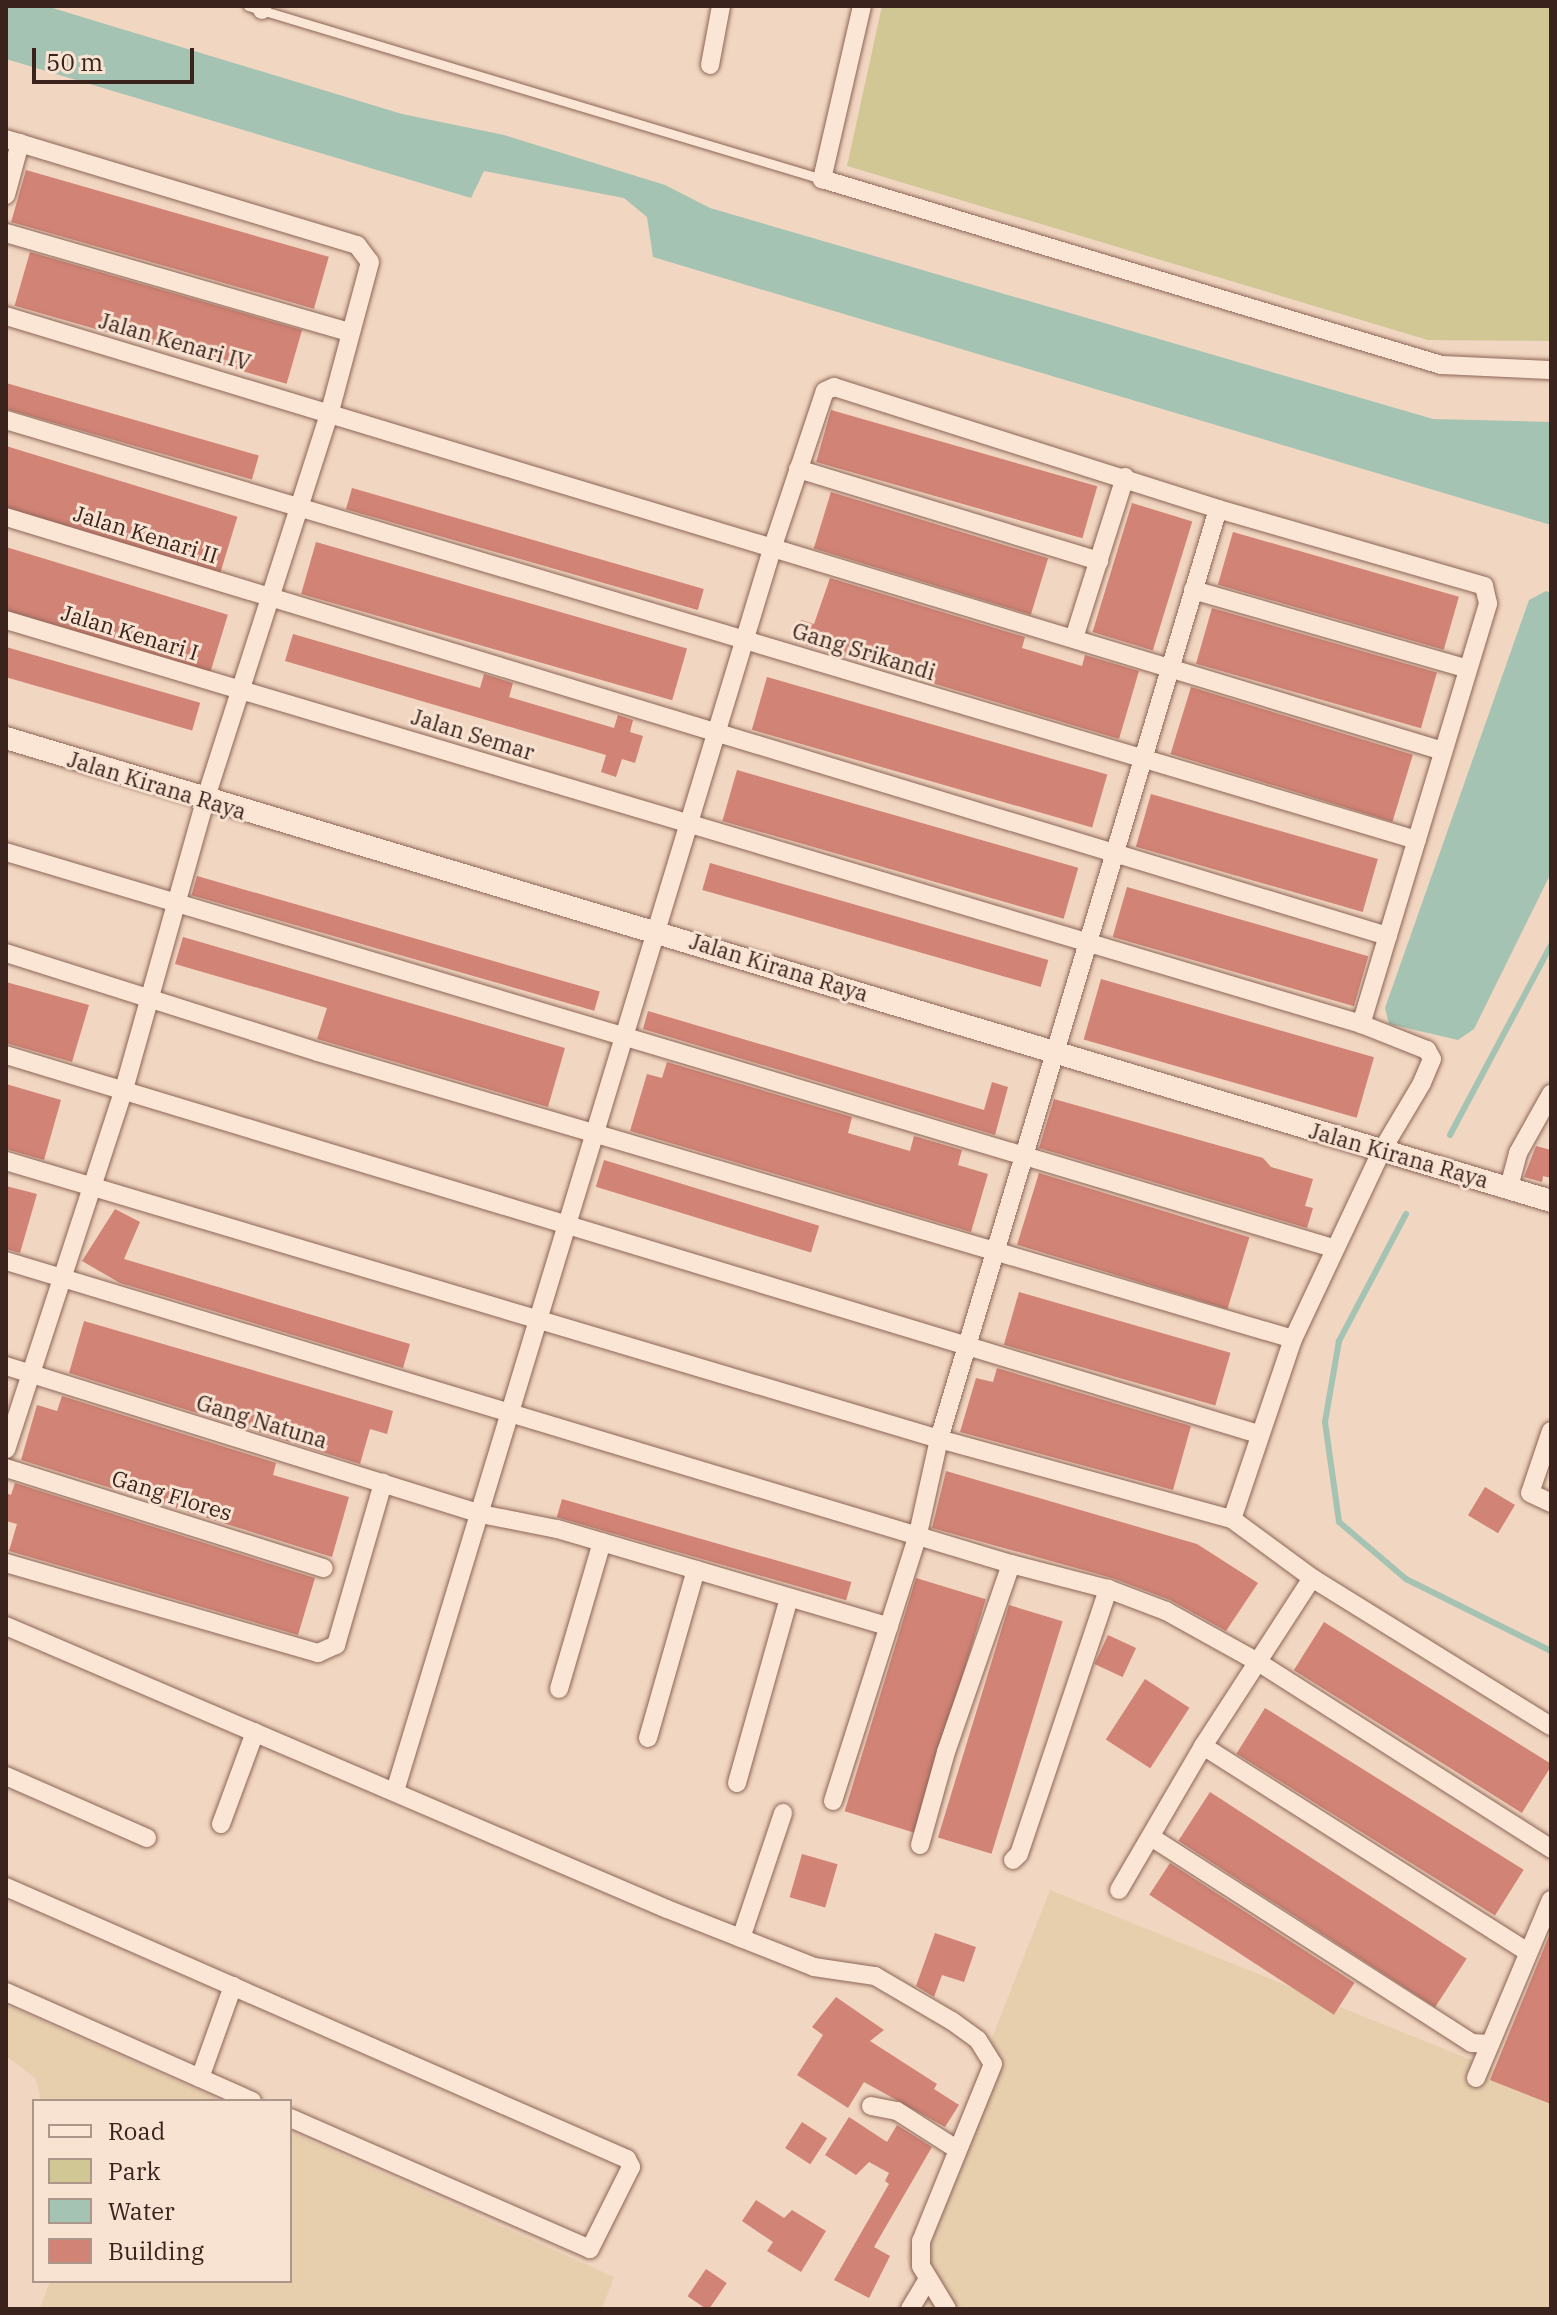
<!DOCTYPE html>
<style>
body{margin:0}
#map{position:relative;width:1557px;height:2315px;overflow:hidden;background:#f1d6c1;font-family:"IBM Plex Serif",serif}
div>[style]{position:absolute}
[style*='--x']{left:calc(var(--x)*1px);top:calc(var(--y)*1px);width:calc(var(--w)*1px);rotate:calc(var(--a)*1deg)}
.farmland>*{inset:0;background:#e7cfae}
.green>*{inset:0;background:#d0c795}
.water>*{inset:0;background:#a4c3b2}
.stream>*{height:6px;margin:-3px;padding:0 3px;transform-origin:3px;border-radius:3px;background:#a4c3b2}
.building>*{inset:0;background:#d18375;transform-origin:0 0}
.roads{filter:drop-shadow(0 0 2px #8c6557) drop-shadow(0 0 2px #8c6557)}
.service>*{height:9px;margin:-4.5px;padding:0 4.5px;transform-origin:4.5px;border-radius:4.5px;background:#fbe6d5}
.minor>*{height:18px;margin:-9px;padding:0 9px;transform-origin:9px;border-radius:9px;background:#fbe6d5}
.tertiary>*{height:22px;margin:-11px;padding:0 11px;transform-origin:11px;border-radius:11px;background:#fbe6d5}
span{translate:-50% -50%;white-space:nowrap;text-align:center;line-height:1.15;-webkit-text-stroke:6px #f8e3d2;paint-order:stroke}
.street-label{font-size:22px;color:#3a231d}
.frame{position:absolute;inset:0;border:8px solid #3a231d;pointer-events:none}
.legend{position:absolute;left:32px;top:2099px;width:260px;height:184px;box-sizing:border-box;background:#f8e3d2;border:2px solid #ac968a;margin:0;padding:10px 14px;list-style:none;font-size:24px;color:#3a231d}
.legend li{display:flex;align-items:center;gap:16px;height:40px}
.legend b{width:40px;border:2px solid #ac968a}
.scale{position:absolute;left:32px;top:48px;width:162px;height:36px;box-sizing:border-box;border:4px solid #3a231d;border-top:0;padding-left:10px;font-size:24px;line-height:28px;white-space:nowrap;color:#3a231d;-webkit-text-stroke:6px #f8e3d2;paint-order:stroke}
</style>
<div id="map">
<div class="farmland">
<div style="clip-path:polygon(1050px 1890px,1551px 2092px,1551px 2309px,925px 2309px,906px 2257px)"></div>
<div style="clip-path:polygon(6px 2005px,221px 2101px,41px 2101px,36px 2079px,6px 2056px)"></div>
<div style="clip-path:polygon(290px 2132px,614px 2277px,602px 2309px,40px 2309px,50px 2281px,290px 2281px)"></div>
</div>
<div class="green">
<div style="clip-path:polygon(882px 6px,1551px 6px,1551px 341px,1428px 340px,847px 166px)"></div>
</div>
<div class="water">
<div style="clip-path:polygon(6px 6px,46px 6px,402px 114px,504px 135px,665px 185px,710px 208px,1433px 419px,1551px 422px,1551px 525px,653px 257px,647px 217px,624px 198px,484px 171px,471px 198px,6px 59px)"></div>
<div style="clip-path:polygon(1546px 591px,1551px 593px,1551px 873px,1474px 1029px,1458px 1040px,1389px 1024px,1385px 1008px,1529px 600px)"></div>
</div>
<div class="stream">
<div style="--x:1450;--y:1135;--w:215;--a:-62"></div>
<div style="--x:1406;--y:1214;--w:144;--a:117.8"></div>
<div style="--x:1339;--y:1341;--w:82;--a:99.8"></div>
<div style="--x:1325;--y:1422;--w:101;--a:82"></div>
<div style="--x:1339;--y:1522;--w:88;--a:40.4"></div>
<div style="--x:1406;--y:1579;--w:162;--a:26.4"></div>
</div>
<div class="building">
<div style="left:26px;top:170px;width:315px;height:54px;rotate:16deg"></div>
<div style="left:30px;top:252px;width:283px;height:56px;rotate:16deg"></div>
<div style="left:6px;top:383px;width:263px;height:25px;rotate:16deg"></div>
<div style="left:831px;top:410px;width:277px;height:54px;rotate:16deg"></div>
<div style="left:6px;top:446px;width:242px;height:59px;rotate:17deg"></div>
<div style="left:352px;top:488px;width:366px;height:22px;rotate:16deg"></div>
<div style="left:831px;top:492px;width:227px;height:59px;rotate:17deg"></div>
<div style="left:1132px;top:503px;width:63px;height:135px;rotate:17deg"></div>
<div style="left:1233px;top:532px;width:235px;height:55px;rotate:16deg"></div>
<div style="left:316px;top:542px;width:386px;height:54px;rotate:16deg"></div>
<div style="left:6px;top:547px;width:232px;height:61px;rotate:17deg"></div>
<div style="clip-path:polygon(830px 578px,1025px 637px,1022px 648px,1082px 666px,1085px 655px,1139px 671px,1119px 739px,795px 642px,801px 620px,814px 624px)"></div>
<div style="left:1212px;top:608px;width:234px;height:58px;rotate:16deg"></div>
<div style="clip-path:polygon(293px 634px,480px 688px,484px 674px,513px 683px,509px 697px,614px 728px,618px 715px,633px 720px,630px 732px,643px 736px,635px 763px,622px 759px,616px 777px,601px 772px,606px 755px,285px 661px)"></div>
<div style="left:6px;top:647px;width:202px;height:29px;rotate:16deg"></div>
<div style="left:767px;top:677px;width:354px;height:55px;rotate:16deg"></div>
<div style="left:1191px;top:687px;width:232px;height:70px;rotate:17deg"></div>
<div style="left:737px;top:770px;width:355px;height:53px;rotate:16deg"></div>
<div style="left:1151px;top:794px;width:236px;height:55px;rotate:16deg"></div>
<div style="left:710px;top:863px;width:352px;height:28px;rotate:16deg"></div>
<div style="left:197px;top:876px;width:419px;height:20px;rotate:16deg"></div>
<div style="left:1127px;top:887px;width:251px;height:52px;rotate:16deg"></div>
<div style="clip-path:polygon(183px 937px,565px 1048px,548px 1107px,317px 1039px,327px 1008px,175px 964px)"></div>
<div style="left:1101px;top:979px;width:284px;height:63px;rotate:16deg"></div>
<div style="clip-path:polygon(6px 982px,89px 1005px,72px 1062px,6px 1043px)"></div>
<div style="clip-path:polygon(648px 1011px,984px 1110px,992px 1082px,1008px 1087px,995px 1135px,643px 1029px)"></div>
<div style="clip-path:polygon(667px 1062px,852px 1117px,848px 1133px,910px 1151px,914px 1136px,962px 1150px,958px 1165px,988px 1174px,971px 1232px,630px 1131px,647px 1074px,662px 1078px)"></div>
<div style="clip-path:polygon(6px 1084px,61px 1100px,44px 1160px,6px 1149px)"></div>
<div style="clip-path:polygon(1054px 1099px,1263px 1158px,1271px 1167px,1313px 1179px,1305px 1206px,1313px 1208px,1307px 1228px,1039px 1148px)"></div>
<div style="clip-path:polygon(1536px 1146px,1551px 1150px,1551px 1178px,1543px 1176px,1542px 1182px,1524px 1177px)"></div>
<div style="left:604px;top:1160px;width:225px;height:28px;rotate:17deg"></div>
<div style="left:1039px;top:1173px;width:220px;height:75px;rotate:17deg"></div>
<div style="clip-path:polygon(6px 1186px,37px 1194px,20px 1253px,6px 1249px)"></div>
<div style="clip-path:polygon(115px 1209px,140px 1222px,124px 1259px,410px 1344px,403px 1368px,120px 1283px,82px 1261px)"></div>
<div style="left:1019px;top:1292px;width:220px;height:55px;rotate:16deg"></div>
<div style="clip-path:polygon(84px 1321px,393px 1411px,387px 1434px,370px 1429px,360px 1464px,69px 1373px)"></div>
<div style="clip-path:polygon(997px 1368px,1191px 1426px,1173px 1490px,960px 1432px,976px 1378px,993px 1382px)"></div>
<div style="clip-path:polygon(62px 1396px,276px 1463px,273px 1475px,349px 1497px,332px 1557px,21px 1460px,37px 1405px,57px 1411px)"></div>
<div style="clip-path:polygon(946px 1471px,1197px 1544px,1258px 1583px,1226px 1631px,1170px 1600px,1112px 1578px,932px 1528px)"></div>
<div style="clip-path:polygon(15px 1483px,315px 1578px,298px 1635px,9px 1551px,17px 1524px,6px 1521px,6px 1493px,11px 1495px)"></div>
<div style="left:1485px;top:1487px;width:35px;height:33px;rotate:31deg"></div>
<div style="left:562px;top:1499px;width:301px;height:19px;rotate:16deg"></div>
<div style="left:916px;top:1578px;width:73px;height:244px;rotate:17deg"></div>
<div style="left:1009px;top:1605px;width:56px;height:243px;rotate:17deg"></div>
<div style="left:1324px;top:1622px;width:269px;height:57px;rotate:32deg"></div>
<div style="left:1108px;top:1635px;width:31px;height:32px;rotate:25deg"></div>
<div style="left:1145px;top:1679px;width:53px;height:72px;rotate:33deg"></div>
<div style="left:1265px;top:1708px;width:305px;height:54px;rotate:32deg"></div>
<div style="left:1210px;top:1792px;width:306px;height:58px;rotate:33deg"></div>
<div style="left:802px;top:1854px;width:37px;height:45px;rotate:16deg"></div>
<div style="left:1170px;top:1863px;width:220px;height:38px;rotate:33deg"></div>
<div style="clip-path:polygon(1551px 1931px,1551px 2104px,1490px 2080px)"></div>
<div style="clip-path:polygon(935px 1933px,976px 1947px,964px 1982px,942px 1975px,934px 1997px,916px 1986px)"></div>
<div style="clip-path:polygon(836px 1997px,884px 2030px,870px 2041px,937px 2084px,934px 2089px,959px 2105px,945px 2127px,864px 2082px,848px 2108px,797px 2075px,823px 2035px,812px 2027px)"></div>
<div style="clip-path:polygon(849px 2117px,887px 2142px,897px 2125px,932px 2147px,874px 2247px,890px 2256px,869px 2298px,834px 2280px,889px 2184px,885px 2181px,889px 2173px,869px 2162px,856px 2175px,825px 2155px)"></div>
<div style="left:802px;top:2122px;width:30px;height:31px;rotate:33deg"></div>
<div style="clip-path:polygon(756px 2200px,784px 2218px,792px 2210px,826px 2231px,801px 2272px,767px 2251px,773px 2242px,742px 2221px)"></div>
<div style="left:706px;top:2269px;width:25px;height:33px;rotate:34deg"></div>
</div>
<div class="roads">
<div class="service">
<div style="--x:248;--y:6;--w:600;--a:16.77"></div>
</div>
<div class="minor">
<div style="--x:862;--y:6;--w:178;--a:103"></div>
<div style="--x:822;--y:179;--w:646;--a:16.72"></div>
<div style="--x:1441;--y:365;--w:110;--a:2.6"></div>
<div style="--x:262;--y:10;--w:4;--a:-90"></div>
<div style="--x:710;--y:65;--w:60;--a:-79.4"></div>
<div style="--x:6;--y:139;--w:367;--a:16.8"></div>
<div style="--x:357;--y:245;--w:21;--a:53"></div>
<div style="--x:370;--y:262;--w:154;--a:105"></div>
<div style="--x:330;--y:411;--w:410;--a:107.8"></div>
<div style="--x:205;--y:801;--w:299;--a:105.7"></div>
<div style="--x:124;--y:1089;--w:379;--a:108.1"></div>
<div style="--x:6;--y:195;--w:54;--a:-74.9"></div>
<div style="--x:6;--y:233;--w:357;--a:16.1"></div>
<div style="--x:6;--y:316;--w:1501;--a:16.84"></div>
<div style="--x:6;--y:420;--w:1472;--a:16.58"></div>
<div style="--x:798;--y:469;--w:315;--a:17"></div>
<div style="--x:6;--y:517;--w:1444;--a:16.87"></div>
<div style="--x:1193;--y:590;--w:286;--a:16"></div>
<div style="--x:6;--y:620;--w:1414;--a:16.6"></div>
<div style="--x:1361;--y:1024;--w:71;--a:21.5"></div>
<div style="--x:1427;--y:1050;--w:10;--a:61"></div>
<div style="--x:1432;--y:1059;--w:26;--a:113"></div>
<div style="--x:1422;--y:1083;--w:78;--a:120.8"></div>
<div style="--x:1382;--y:1150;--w:209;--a:115.2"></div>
<div style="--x:1293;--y:1339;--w:190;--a:108.7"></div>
<div style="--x:1074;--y:638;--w:169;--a:-72.4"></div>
<div style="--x:6;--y:852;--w:1385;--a:16.62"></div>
<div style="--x:6;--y:953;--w:327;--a:17.6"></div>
<div style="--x:318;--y:1052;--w:1016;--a:16.4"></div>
<div style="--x:6;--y:1055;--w:1308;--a:16.84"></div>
<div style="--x:6;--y:1161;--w:974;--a:16.59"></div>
<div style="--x:939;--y:1439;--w:304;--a:15.3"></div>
<div style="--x:1232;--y:1519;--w:99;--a:36.4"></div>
<div style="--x:1312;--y:1578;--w:281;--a:31.8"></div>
<div style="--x:1509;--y:1187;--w:35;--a:-75"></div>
<div style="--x:1518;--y:1153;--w:68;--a:-60.8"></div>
<div style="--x:6;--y:1261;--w:1050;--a:16.78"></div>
<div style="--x:1011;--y:1564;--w:100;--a:14.5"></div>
<div style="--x:1108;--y:1589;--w:62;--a:20.8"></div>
<div style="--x:1166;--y:1611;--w:105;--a:29"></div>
<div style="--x:1258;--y:1662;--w:348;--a:32.5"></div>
<div style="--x:6;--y:1366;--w:498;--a:17.3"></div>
<div style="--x:481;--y:1514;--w:77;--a:11.2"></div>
<div style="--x:557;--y:1529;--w:346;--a:16.4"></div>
<div style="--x:1551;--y:1431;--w:65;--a:108.7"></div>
<div style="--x:1530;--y:1493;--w:23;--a:25"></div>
<div style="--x:6;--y:1468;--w:333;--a:17.5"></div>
<div style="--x:6;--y:1563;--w:325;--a:16.1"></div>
<div style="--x:318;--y:1653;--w:20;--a:-24"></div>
<div style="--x:336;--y:1645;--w:169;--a:-73.8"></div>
<div style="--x:6;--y:1626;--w:719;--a:23.18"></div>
<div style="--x:667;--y:1909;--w:158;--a:21.5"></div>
<div style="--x:814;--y:1967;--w:62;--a:8.4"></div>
<div style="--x:875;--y:1976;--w:89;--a:30.3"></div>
<div style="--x:952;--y:2021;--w:32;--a:36"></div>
<div style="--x:978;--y:2040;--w:28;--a:58"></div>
<div style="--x:993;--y:2064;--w:191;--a:112.1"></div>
<div style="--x:921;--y:2241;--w:25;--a:90"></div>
<div style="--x:921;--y:2266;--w:50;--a:58.8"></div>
<div style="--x:559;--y:1689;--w:153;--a:-73.7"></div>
<div style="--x:648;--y:1738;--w:175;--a:-74.1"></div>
<div style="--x:1203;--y:1746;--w:383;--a:32.4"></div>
<div style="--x:6;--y:1776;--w:154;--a:23.7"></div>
<div style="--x:737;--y:1783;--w:192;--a:-74.3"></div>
<div style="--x:395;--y:1791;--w:1301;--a:-73.11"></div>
<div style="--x:773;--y:546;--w:163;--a:-71.5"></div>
<div style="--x:825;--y:391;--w:10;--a:-24"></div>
<div style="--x:834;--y:387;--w:403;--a:17.6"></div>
<div style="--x:1218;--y:509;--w:277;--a:16.1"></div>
<div style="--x:1484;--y:586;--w:18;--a:77"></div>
<div style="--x:1488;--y:604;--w:439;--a:106.8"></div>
<div style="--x:833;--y:1801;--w:280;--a:-72.3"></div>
<div style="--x:918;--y:1534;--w:97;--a:-77.5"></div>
<div style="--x:939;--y:1439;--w:971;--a:-73.3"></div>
<div style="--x:221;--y:1824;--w:98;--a:-69.7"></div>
<div style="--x:1151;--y:1837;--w:381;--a:32.7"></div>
<div style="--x:1472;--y:2043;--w:18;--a:3"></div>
<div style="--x:920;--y:1845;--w:97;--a:-74.4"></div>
<div style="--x:946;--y:1752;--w:199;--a:-70.9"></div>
<div style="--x:1013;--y:1860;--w:8;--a:-45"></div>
<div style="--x:1019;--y:1854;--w:280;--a:-71.4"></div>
<div style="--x:6;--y:1887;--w:678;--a:23.65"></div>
<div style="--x:627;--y:2159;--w:9;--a:63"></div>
<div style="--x:631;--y:2167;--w:92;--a:116.6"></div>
<div style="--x:590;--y:2249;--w:327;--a:-156.4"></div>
<div style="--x:1119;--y:1890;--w:167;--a:-59.7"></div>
<div style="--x:1203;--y:1746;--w:200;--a:-57"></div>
<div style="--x:741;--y:1938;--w:132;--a:-71.4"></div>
<div style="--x:6;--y:1992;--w:269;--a:23.9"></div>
<div style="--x:200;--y:2078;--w:98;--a:-70.3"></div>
<div style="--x:1476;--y:2078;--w:193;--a:-67.2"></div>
<div style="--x:871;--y:2106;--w:26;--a:11"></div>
<div style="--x:897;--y:2111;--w:72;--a:32.6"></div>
<div style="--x:910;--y:2309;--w:35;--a:-59"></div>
</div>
<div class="tertiary">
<div style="--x:6;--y:738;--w:1613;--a:16.68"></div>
</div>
</div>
<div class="street-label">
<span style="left:175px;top:341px;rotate:16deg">Jalan Kenari IV</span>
<span style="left:146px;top:534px;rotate:17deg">Jalan Kenari II</span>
<span style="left:130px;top:632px;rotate:17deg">Jalan Kenari I</span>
<span style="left:864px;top:651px;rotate:17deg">Gang Srikandi</span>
<span style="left:473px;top:734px;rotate:17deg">Jalan Semar</span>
<span style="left:157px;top:785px;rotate:17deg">Jalan Kirana Raya</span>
<span style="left:779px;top:967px;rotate:17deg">Jalan Kirana Raya</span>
<span style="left:1399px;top:1155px;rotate:16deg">Jalan Kirana Raya</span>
<span style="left:262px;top:1421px;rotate:17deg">Gang Natuna</span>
<span style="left:172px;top:1495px;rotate:17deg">Gang Flores</span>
</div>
<div class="frame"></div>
<ul class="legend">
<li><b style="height:10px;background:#fbe6d5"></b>Road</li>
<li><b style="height:22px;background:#d0c795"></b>Park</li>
<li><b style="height:22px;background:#a4c3b2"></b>Water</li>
<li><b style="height:22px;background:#d18375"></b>Building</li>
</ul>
<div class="scale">50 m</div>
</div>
